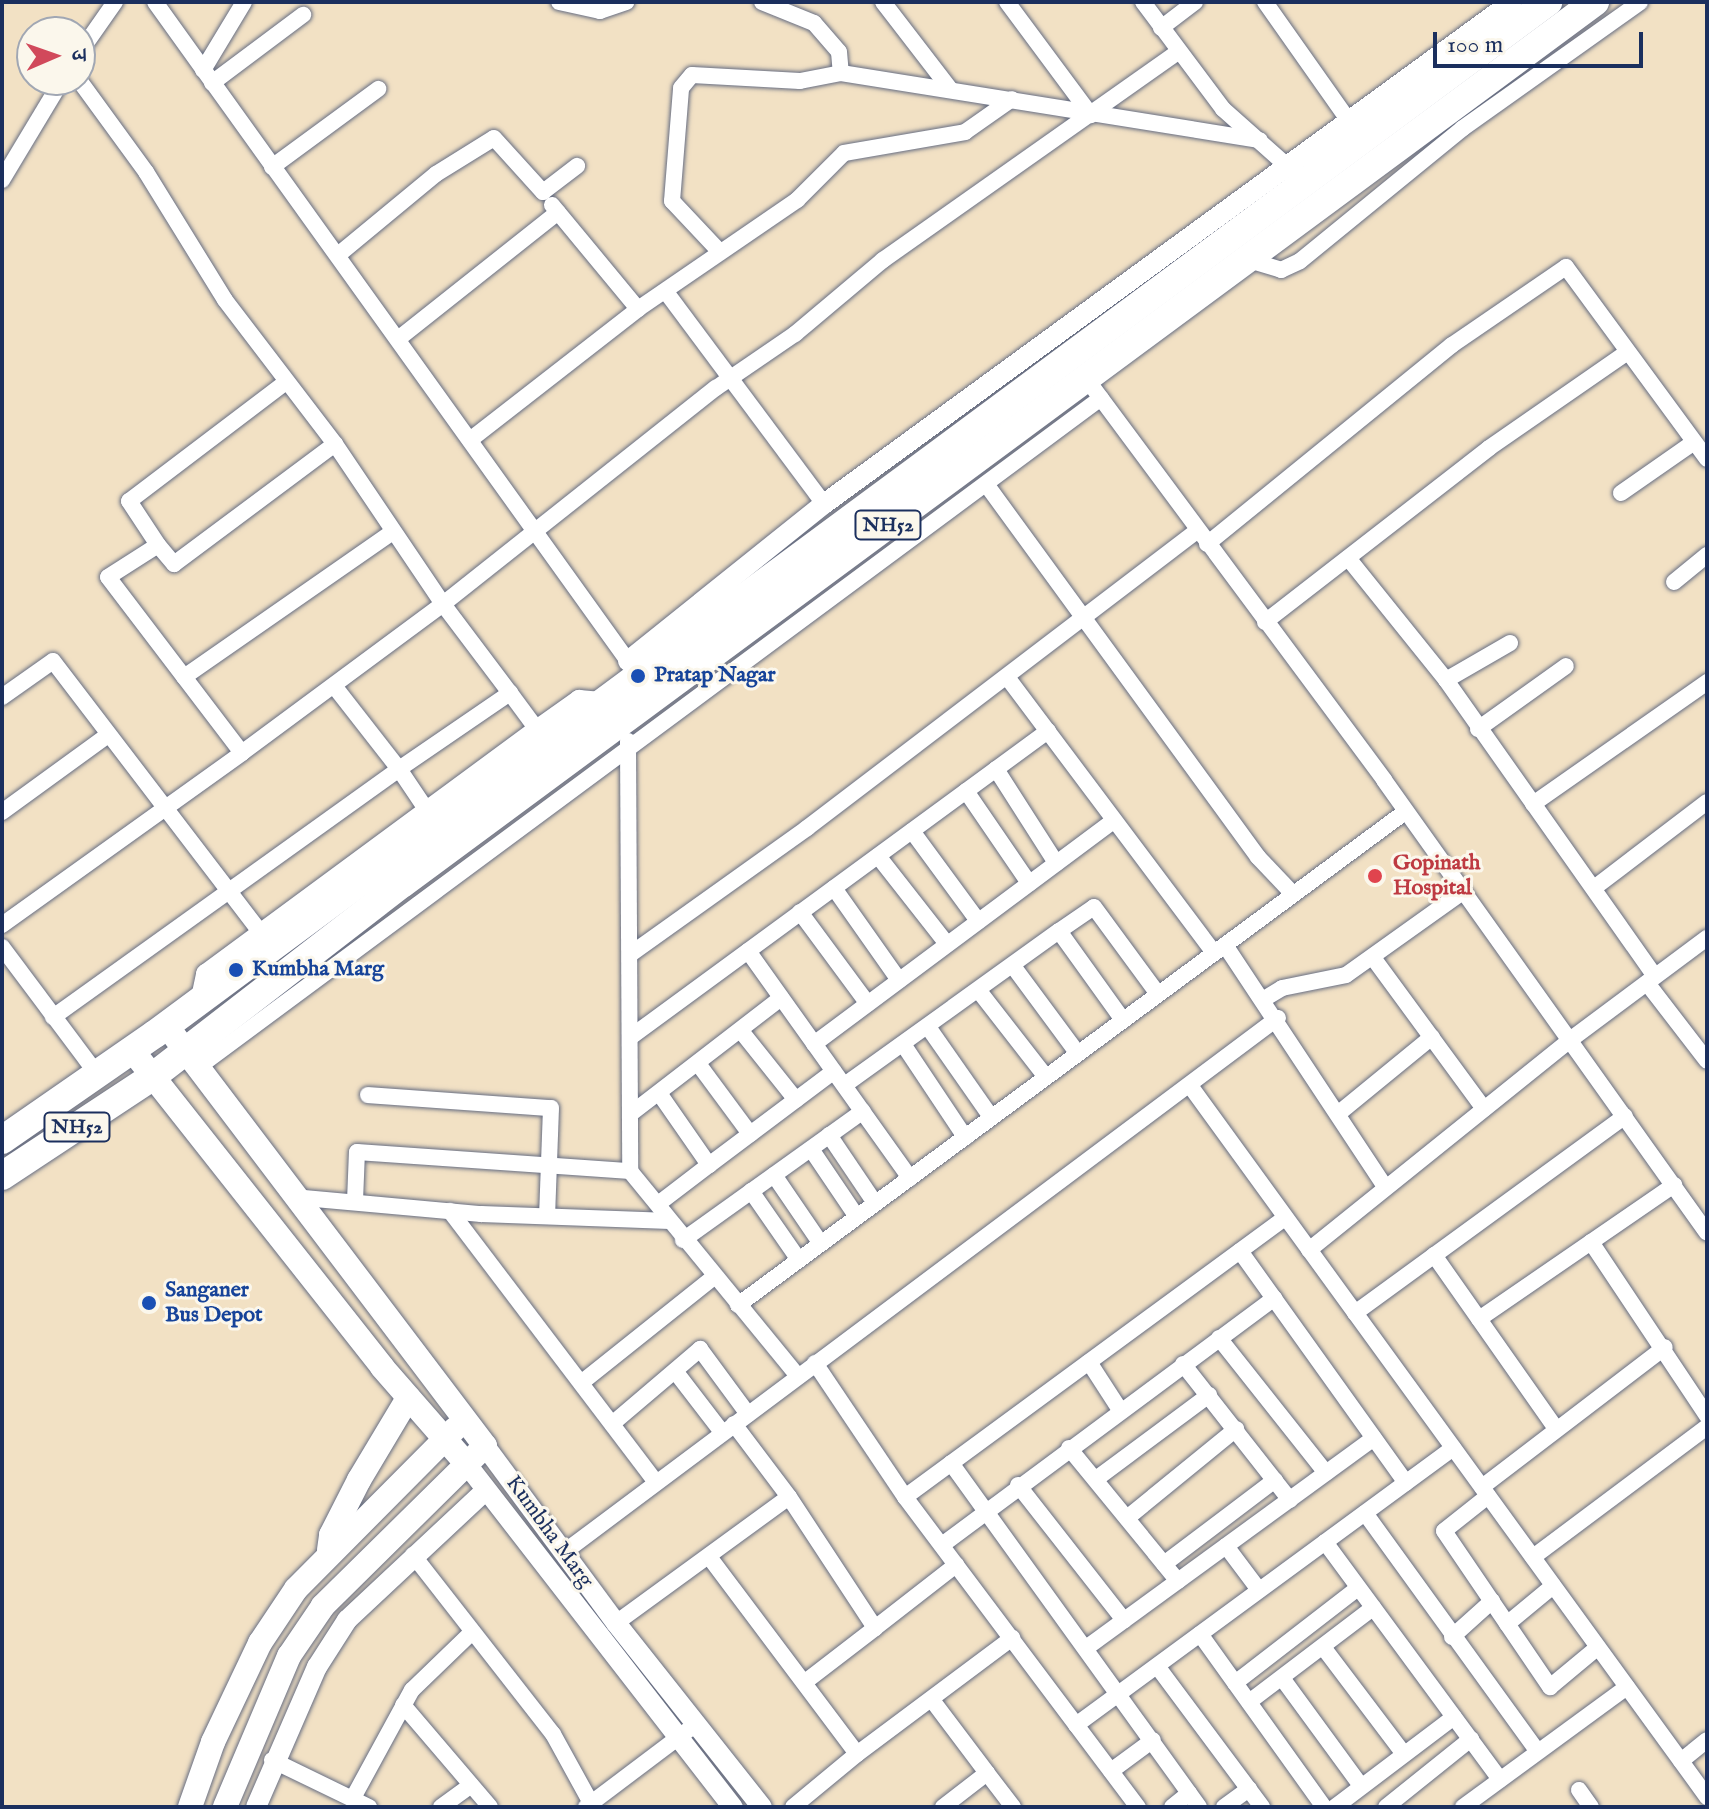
<!DOCTYPE html>
<meta charset="utf-8">
<style>
body{margin:0}
#map{position:relative;width:1709px;height:1809px;overflow:hidden;background:#f2e1c4;font-family:"IM FELL English","Noto Serif Devanagari",serif}
div>[style]{position:absolute}
[style*='--x']{left:calc(var(--x)*1px);top:calc(var(--y)*1px);width:calc(var(--w)*1px);rotate:calc(var(--a)*1deg)}
.roads{filter:drop-shadow(0 0 2px #666d82) drop-shadow(0 0 2px #666d82)}
.minor>*{height:16px;margin:-8px;padding:0 8px;transform-origin:8px;border-radius:8px;background:#fff}
.tertiary>*{height:20px;margin:-10px;padding:0 10px;transform-origin:10px;border-radius:10px;background:#fff}
.secondary>*{height:24px;margin:-12px;padding:0 12px;transform-origin:12px;border-radius:12px;background:#fff}
.trunk>*{height:28px;margin:-14px;padding:0 14px;transform-origin:14px;border-radius:14px;background:#fff}
.dots>*{width:22px;height:22px;translate:-50% -50%;box-sizing:border-box;border:4px solid #fbf7ec;border-radius:50%}
span{translate:-50% -50%;white-space:nowrap;text-align:center;line-height:1.15;-webkit-text-stroke:6px #fbf7ec;paint-order:stroke}
.shield-label span{padding:2px 6px;background:#fbf7ec;border:2px solid;border-radius:6px;-webkit-text-stroke-width:0}
.shield-label{font-size:20px;color:#1b2f5e;font-weight:700}
.transit-label{font-size:22px;color:#164399;font-weight:700}
.left{translate:0 -50%;text-align:left}
.health-label{font-size:22px;color:#be3a42;font-weight:700}
.street-label{font-size:22px;color:#1b2f5e}
.frame{position:absolute;inset:0;border:4px solid #1b2f5e;pointer-events:none}
.north{position:absolute;left:16px;top:16px;width:80px;height:80px;box-sizing:border-box;background:#fbf7ec;border:2px solid #a1a7b3;border-radius:50%;rotate:88deg;font-size:22px;font-weight:700;line-height:32px;text-align:center;color:#1b2f5e}
.north::after{content:'';display:block;margin:auto;width:28px;height:36px;background:#d1495b;clip-path:polygon(50% 0,100% 100%,50% 72%,0 100%)}
.scale{position:absolute;left:1433px;top:32px;width:210px;height:36px;box-sizing:border-box;border:4px solid #1b2f5e;border-top:0;padding-left:10px;font-size:24px;line-height:28px;white-space:nowrap;color:#1b2f5e;-webkit-text-stroke:6px #fbf7ec;paint-order:stroke}
</style>
<div id="map">
<div class="roads">
<div class="minor">
<div style="--x:155;--y:2;--w:823;--a:54.34"></div>
<div style="--x:559;--y:2;--w:42;--a:12.4"></div>
<div style="--x:600;--y:11;--w:28;--a:-19"></div>
<div style="--x:762;--y:2;--w:56;--a:22"></div>
<div style="--x:814;--y:23;--w:38;--a:49"></div>
<div style="--x:839;--y:52;--w:21;--a:85"></div>
<div style="--x:883;--y:2;--w:110;--a:52.4"></div>
<div style="--x:1007;--y:2;--w:141;--a:53.4"></div>
<div style="--x:1143;--y:2;--w:134;--a:53.2"></div>
<div style="--x:1223;--y:109;--w:96;--a:41.6"></div>
<div style="--x:1265;--y:2;--w:154;--a:54.8"></div>
<div style="--x:1161;--y:28;--w:43;--a:-37.4"></div>
<div style="--x:80;--y:52;--w:61;--a:-55"></div>
<div style="--x:203;--y:70;--w:79;--a:-58.9"></div>
<div style="--x:79;--y:80;--w:114;--a:53.9"></div>
<div style="--x:146;--y:172;--w:150;--a:58.3"></div>
<div style="--x:225;--y:300;--w:181;--a:52.6"></div>
<div style="--x:335;--y:444;--w:193;--a:56"></div>
<div style="--x:443;--y:604;--w:250;--a:143.5"></div>
<div style="--x:212;--y:83;--w:114;--a:-36.8"></div>
<div style="--x:272;--y:167;--w:132;--a:-36.3"></div>
<div style="--x:2;--y:180;--w:117;--a:-59"></div>
<div style="--x:552;--y:205;--w:135;--a:50.4"></div>
<div style="--x:720;--y:252;--w:70;--a:-133.3"></div>
<div style="--x:672;--y:201;--w:113;--a:-85.4"></div>
<div style="--x:681;--y:88;--w:17;--a:-50"></div>
<div style="--x:692;--y:75;--w:108;--a:3.2"></div>
<div style="--x:800;--y:81;--w:42;--a:-11"></div>
<div style="--x:841;--y:73;--w:424;--a:9.1"></div>
<div style="--x:338;--y:255;--w:127;--a:-39.6"></div>
<div style="--x:436;--y:174;--w:68;--a:-31.8"></div>
<div style="--x:494;--y:138;--w:73;--a:47.8"></div>
<div style="--x:543;--y:192;--w:43;--a:-37.4"></div>
<div style="--x:1249;--y:260;--w:34;--a:17"></div>
<div style="--x:1281;--y:270;--w:21;--a:-25"></div>
<div style="--x:1300;--y:261;--w:210;--a:-39.2"></div>
<div style="--x:1463;--y:128;--w:217;--a:-35.4"></div>
<div style="--x:666;--y:292;--w:264;--a:53.3"></div>
<div style="--x:398;--y:339;--w:204;--a:-38.4"></div>
<div style="--x:286;--y:382;--w:197;--a:142.8"></div>
<div style="--x:129;--y:501;--w:53;--a:56.6"></div>
<div style="--x:158;--y:545;--w:25;--a:50"></div>
<div style="--x:174;--y:564;--w:201;--a:-36.7"></div>
<div style="--x:1094;--y:389;--w:487;--a:53.4"></div>
<div style="--x:1384;--y:780;--w:556;--a:54.51"></div>
<div style="--x:470;--y:440;--w:213;--a:-37.9"></div>
<div style="--x:638;--y:309;--w:193;--a:-34.4"></div>
<div style="--x:797;--y:200;--w:66;--a:-45"></div>
<div style="--x:844;--y:153;--w:123;--a:-9.8"></div>
<div style="--x:965;--y:132;--w:57;--a:-35.1"></div>
<div style="--x:986;--y:484;--w:462;--a:53.9"></div>
<div style="--x:1258;--y:857;--w:51;--a:46.6"></div>
<div style="--x:1621;--y:493;--w:89;--a:-34.9"></div>
<div style="--x:1207;--y:544;--w:316;--a:-39.1"></div>
<div style="--x:1452;--y:345;--w:138;--a:-34.4"></div>
<div style="--x:1566;--y:267;--w:238;--a:53.7"></div>
<div style="--x:1348;--y:558;--w:156;--a:51.2"></div>
<div style="--x:1446;--y:680;--w:362;--a:54.8"></div>
<div style="--x:1674;--y:582;--w:43;--a:-39.3"></div>
<div style="--x:1265;--y:622;--w:284;--a:-37.8"></div>
<div style="--x:1489;--y:448;--w:167;--a:-34.7"></div>
<div style="--x:184;--y:677;--w:252;--a:-34.8"></div>
<div style="--x:1007;--y:677;--w:345;--a:53.1"></div>
<div style="--x:1446;--y:680;--w:74;--a:-30"></div>
<div style="--x:510;--y:693;--w:57;--a:53.5"></div>
<div style="--x:2;--y:697;--w:62;--a:-35.2"></div>
<div style="--x:53;--y:661;--w:351;--a:52.6"></div>
<div style="--x:1478;--y:729;--w:108;--a:-35.6"></div>
<div style="--x:628;--y:741;--w:430;--a:89.7"></div>
<div style="--x:630;--y:1171;--w:264;--a:50.7"></div>
<div style="--x:996;--y:769;--w:112;--a:57.4"></div>
<div style="--x:966;--y:791;--w:112;--a:55.6"></div>
<div style="--x:1533;--y:804;--w:213;--a:-35"></div>
<div style="--x:2;--y:812;--w:131;--a:-36"></div>
<div style="--x:432;--y:818;--w:59;--a:-124"></div>
<div style="--x:399;--y:769;--w:135;--a:-34.4"></div>
<div style="--x:510;--y:693;--w:111;--a:-127"></div>
<div style="--x:443;--y:604;--w:348;--a:-38.4"></div>
<div style="--x:716;--y:388;--w:96;--a:-34.4"></div>
<div style="--x:795;--y:334;--w:115;--a:-40.1"></div>
<div style="--x:883;--y:260;--w:362;--a:-35.2"></div>
<div style="--x:912;--y:831;--w:112;--a:53.7"></div>
<div style="--x:878;--y:856;--w:112;--a:51.9"></div>
<div style="--x:834;--y:888;--w:113;--a:54.8"></div>
<div style="--x:1594;--y:888;--w:142;--a:-37.3"></div>
<div style="--x:800;--y:912;--w:114;--a:53.5"></div>
<div style="--x:2;--y:925;--w:295;--a:-35.6"></div>
<div style="--x:242;--y:753;--w:221;--a:-127.3"></div>
<div style="--x:108;--y:577;--w:59;--a:-32.6"></div>
<div style="--x:1059;--y:931;--w:42;--a:-34.4"></div>
<div style="--x:1094;--y:907;--w:108;--a:53.7"></div>
<div style="--x:1225;--y:945;--w:291;--a:56.5"></div>
<div style="--x:2;--y:947;--w:159;--a:53.2"></div>
<div style="--x:748;--y:951;--w:279;--a:54.5"></div>
<div style="--x:632;--y:953;--w:215;--a:-35.5"></div>
<div style="--x:807;--y:828;--w:490;--a:-37.3"></div>
<div style="--x:1374;--y:959;--w:186;--a:53.7"></div>
<div style="--x:1013;--y:966;--w:109;--a:53.5"></div>
<div style="--x:1647;--y:983;--w:98;--a:52.4"></div>
<div style="--x:979;--y:991;--w:109;--a:52.1"></div>
<div style="--x:1264;--y:999;--w:21;--a:-31"></div>
<div style="--x:1282;--y:988;--w:65;--a:-11.5"></div>
<div style="--x:1346;--y:975;--w:141;--a:-35.5"></div>
<div style="--x:53;--y:1017;--w:426;--a:-35.6"></div>
<div style="--x:399;--y:769;--w:104;--a:-128"></div>
<div style="--x:928;--y:1027;--w:110;--a:55"></div>
<div style="--x:741;--y:1031;--w:88;--a:51.4"></div>
<div style="--x:632;--y:1036;--w:516;--a:-36.25"></div>
<div style="--x:814;--y:1044;--w:374;--a:-36.7"></div>
<div style="--x:903;--y:1044;--w:112;--a:56.3"></div>
<div style="--x:699;--y:1065;--w:86;--a:53.5"></div>
<div style="--x:197;--y:1068;--w:1125;--a:-36.54"></div>
<div style="--x:846;--y:1084;--w:262;--a:-35.7"></div>
<div style="--x:1059;--y:931;--w:110;--a:54.3"></div>
<div style="--x:1191;--y:1087;--w:878;--a:53.99"></div>
<div style="--x:659;--y:1093;--w:88;--a:55.2"></div>
<div style="--x:709;--y:1165;--w:156;--a:-36.9"></div>
<div style="--x:368;--y:1095;--w:183;--a:4.1"></div>
<div style="--x:551;--y:1108;--w:108;--a:92.1"></div>
<div style="--x:633;--y:1112;--w:187;--a:-37.6"></div>
<div style="--x:1339;--y:1113;--w:120;--a:-39.3"></div>
<div style="--x:829;--y:1135;--w:82;--a:55.9"></div>
<div style="--x:811;--y:1149;--w:82;--a:55.9"></div>
<div style="--x:774;--y:1175;--w:83;--a:55.7"></div>
<div style="--x:751;--y:1191;--w:84;--a:55.2"></div>
<div style="--x:293;--y:1197;--w:189;--a:5.2"></div>
<div style="--x:481;--y:1214;--w:189;--a:2.1"></div>
<div style="--x:355;--y:1201;--w:49;--a:-87.7"></div>
<div style="--x:357;--y:1152;--w:274;--a:4"></div>
<div style="--x:658;--y:1204;--w:64;--a:-37.4"></div>
<div style="--x:450;--y:1211;--w:340;--a:52.8"></div>
<div style="--x:683;--y:1240;--w:221;--a:-35.6"></div>
<div style="--x:1591;--y:1242;--w:209;--a:56.3"></div>
<div style="--x:1309;--y:1250;--w:335;--a:-38.8"></div>
<div style="--x:1570;--y:1040;--w:171;--a:-36.7"></div>
<div style="--x:1240;--y:1251;--w:285;--a:54.4"></div>
<div style="--x:1434;--y:1255;--w:210;--a:54.9"></div>
<div style="--x:738;--y:1305;--w:829;--a:-36.47"></div>
<div style="--x:1355;--y:1313;--w:334;--a:-36.1"></div>
<div style="--x:1479;--y:1319;--w:237;--a:-34.5"></div>
<div style="--x:1219;--y:1338;--w:172;--a:51.6"></div>
<div style="--x:1089;--y:1362;--w:57;--a:57.1"></div>
<div style="--x:815;--y:1363;--w:161;--a:56.1"></div>
<div style="--x:905;--y:1497;--w:388;--a:53.1"></div>
<div style="--x:1183;--y:1364;--w:173;--a:51.8"></div>
<div style="--x:675;--y:1371;--w:77;--a:52.4"></div>
<div style="--x:581;--y:1383;--w:170;--a:-38.6"></div>
<div style="--x:612;--y:1424;--w:116;--a:-40.4"></div>
<div style="--x:700;--y:1349;--w:81;--a:53.6"></div>
<div style="--x:734;--y:1424;--w:91;--a:53"></div>
<div style="--x:1069;--y:1448;--w:172;--a:50.7"></div>
<div style="--x:951;--y:1463;--w:424;--a:54.2"></div>
<div style="--x:1096;--y:1479;--w:141;--a:-36.6"></div>
<div style="--x:1018;--y:1485;--w:172;--a:51.9"></div>
<div style="--x:1482;--y:1487;--w:230;--a:-37.4"></div>
<div style="--x:1488;--y:1496;--w:56;--a:141.5"></div>
<div style="--x:1444;--y:1531;--w:189;--a:55.8"></div>
<div style="--x:1550;--y:1687;--w:62;--a:-39.8"></div>
<div style="--x:905;--y:1497;--w:471;--a:-36.3"></div>
<div style="--x:1365;--y:1513;--w:294;--a:54.1"></div>
<div style="--x:1127;--y:1518;--w:141;--a:-39.2"></div>
<div style="--x:1325;--y:1542;--w:295;--a:53.6"></div>
<div style="--x:942;--y:1545;--w:414;--a:-36.6"></div>
<div style="--x:1226;--y:1546;--w:55;--a:53.1"></div>
<div style="--x:563;--y:1553;--w:893;--a:-36.81"></div>
<div style="--x:413;--y:1555;--w:227;--a:52"></div>
<div style="--x:553;--y:1734;--w:79;--a:61.2"></div>
<div style="--x:1533;--y:1557;--w:217;--a:-36.8"></div>
<div style="--x:710;--y:1558;--w:245;--a:53.1"></div>
<div style="--x:857;--y:1754;--w:83;--a:140.4"></div>
<div style="--x:1164;--y:1564;--w:139;--a:-37.1"></div>
<div style="--x:616;--y:1623;--w:214;--a:-36.1"></div>
<div style="--x:789;--y:1497;--w:157;--a:56.7"></div>
<div style="--x:875;--y:1628;--w:103;--a:-37.9"></div>
<div style="--x:1507;--y:1624;--w:60;--a:-39.6"></div>
<div style="--x:1200;--y:1634;--w:213;--a:54.4"></div>
<div style="--x:1452;--y:1637;--w:54;--a:-42"></div>
<div style="--x:1323;--y:1647;--w:134;--a:52.9"></div>
<div style="--x:1086;--y:1648;--w:356;--a:-36.1"></div>
<div style="--x:1157;--y:1666;--w:176;--a:53.3"></div>
<div style="--x:1282;--y:1678;--w:134;--a:53.8"></div>
<div style="--x:805;--y:1682;--w:88;--a:-37.6"></div>
<div style="--x:1235;--y:1683;--w:155;--a:-37.7"></div>
<div style="--x:932;--y:1700;--w:91;--a:53"></div>
<div style="--x:987;--y:1773;--w:56;--a:142.3"></div>
<div style="--x:1249;--y:1702;--w:156;--a:-37.2"></div>
<div style="--x:403;--y:1705;--w:134;--a:49.5"></div>
<div style="--x:1076;--y:1725;--w:468;--a:-36.3"></div>
<div style="--x:857;--y:1754;--w:194;--a:-36.8"></div>
<div style="--x:272;--y:1760;--w:108;--a:25.9"></div>
<div style="--x:1681;--y:1761;--w:33;--a:-39"></div>
<div style="--x:1111;--y:1771;--w:52;--a:-36.4"></div>
<div style="--x:987;--y:1773;--w:43;--a:52.6"></div>
<div style="--x:1579;--y:1790;--w:21;--a:55"></div>
<div style="--x:353;--y:1798;--w:123;--a:-61.4"></div>
<div style="--x:412;--y:1690;--w:81;--a:-44"></div>
<div style="--x:441;--y:1807;--w:37;--a:-36"></div>
<div style="--x:586;--y:1807;--w:128;--a:-37"></div>
<div style="--x:1172;--y:1807;--w:22;--a:-39"></div>
<div style="--x:1224;--y:1807;--w:31;--a:-36"></div>
<div style="--x:1335;--y:1807;--w:149;--a:-37.1"></div>
<div style="--x:1386;--y:1807;--w:109;--a:-38.7"></div>
<div style="--x:1463;--y:1807;--w:203;--a:-36.2"></div>
</div>
<div class="tertiary">
<div style="--x:628;--y:661;--w:251;--a:-38.7"></div>
<div style="--x:824;--y:504;--w:852;--a:-36.12"></div>
<div style="--x:201;--y:998;--w:25;--a:-78"></div>
<div style="--x:206;--y:974;--w:411;--a:-36.4"></div>
<div style="--x:537;--y:730;--w:52;--a:-35.5"></div>
<div style="--x:579;--y:700;--w:25;--a:5"></div>
<div style="--x:485;--y:1446;--w:220;--a:53.5"></div>
<div style="--x:616;--y:1623;--w:235;--a:51.6"></div>
<div style="--x:465;--y:1462;--w:437;--a:52.2"></div>
<div style="--x:256;--y:1807;--w:153;--a:-66.5"></div>
<div style="--x:317;--y:1667;--w:56;--a:-57.4"></div>
<div style="--x:347;--y:1620;--w:190;--a:-43.1"></div>
</div>
<div class="secondary">
<div style="--x:166;--y:1025;--w:528;--a:52.85"></div>
<div style="--x:485;--y:1446;--w:228;--a:135.4"></div>
<div style="--x:323;--y:1606;--w:60;--a:124.2"></div>
<div style="--x:289;--y:1656;--w:164;--a:113"></div>
<div style="--x:132;--y:1050;--w:404;--a:51.7"></div>
<div style="--x:382;--y:1367;--w:126;--a:48.9"></div>
<div style="--x:329;--y:1550;--w:15;--a:-82"></div>
<div style="--x:331;--y:1535;--w:62;--a:-63"></div>
<div style="--x:359;--y:1480;--w:96;--a:-59.1"></div>
<div style="--x:190;--y:1807;--w:69;--a:-70.5"></div>
<div style="--x:213;--y:1742;--w:110;--a:-64.6"></div>
<div style="--x:260;--y:1643;--w:65;--a:-56.3"></div>
<div style="--x:296;--y:1589;--w:226;--a:-45.2"></div>
</div>
<div class="trunk">
<div style="--x:2;--y:1140;--w:186;--a:-34.7"></div>
<div style="--x:155;--y:1034;--w:1734;--a:-36.53"></div>
<div style="--x:2;--y:1176;--w:180;--a:-33.4"></div>
<div style="--x:152;--y:1077;--w:316;--a:-37.7"></div>
<div style="--x:402;--y:884;--w:1484;--a:-36.48"></div>
</div>
</div>
<div class="dots">
<div style="left:638px;top:676px;background:#1a4fb4"></div>
<div style="left:1375px;top:876px;background:#e0444e"></div>
<div style="left:236px;top:970px;background:#1a4fb4"></div>
<div style="left:149px;top:1303px;background:#1a4fb4"></div>
</div>
<div class="shield-label">
<span style="left:888px;top:525px">NH52</span>
<span style="left:77px;top:1127px">NH52</span>
</div>
<div class="transit-label">
<span class="left" style="left:654px;top:676px">Pratap Nagar</span>
<span class="left" style="left:252px;top:970px">Kumbha Marg</span>
<span class="left" style="left:165px;top:1303px">Sanganer<br>Bus Depot</span>
</div>
<div class="health-label">
<span class="left" style="left:1393px;top:876px">Gopinath<br>Hospital</span>
</div>
<div class="street-label">
<span style="left:549px;top:1532px;rotate:54deg">Kumbha Marg</span>
</div>
<div class="frame"></div>
<div class="north">उ</div>
<div class="scale">100 m</div>
</div>
